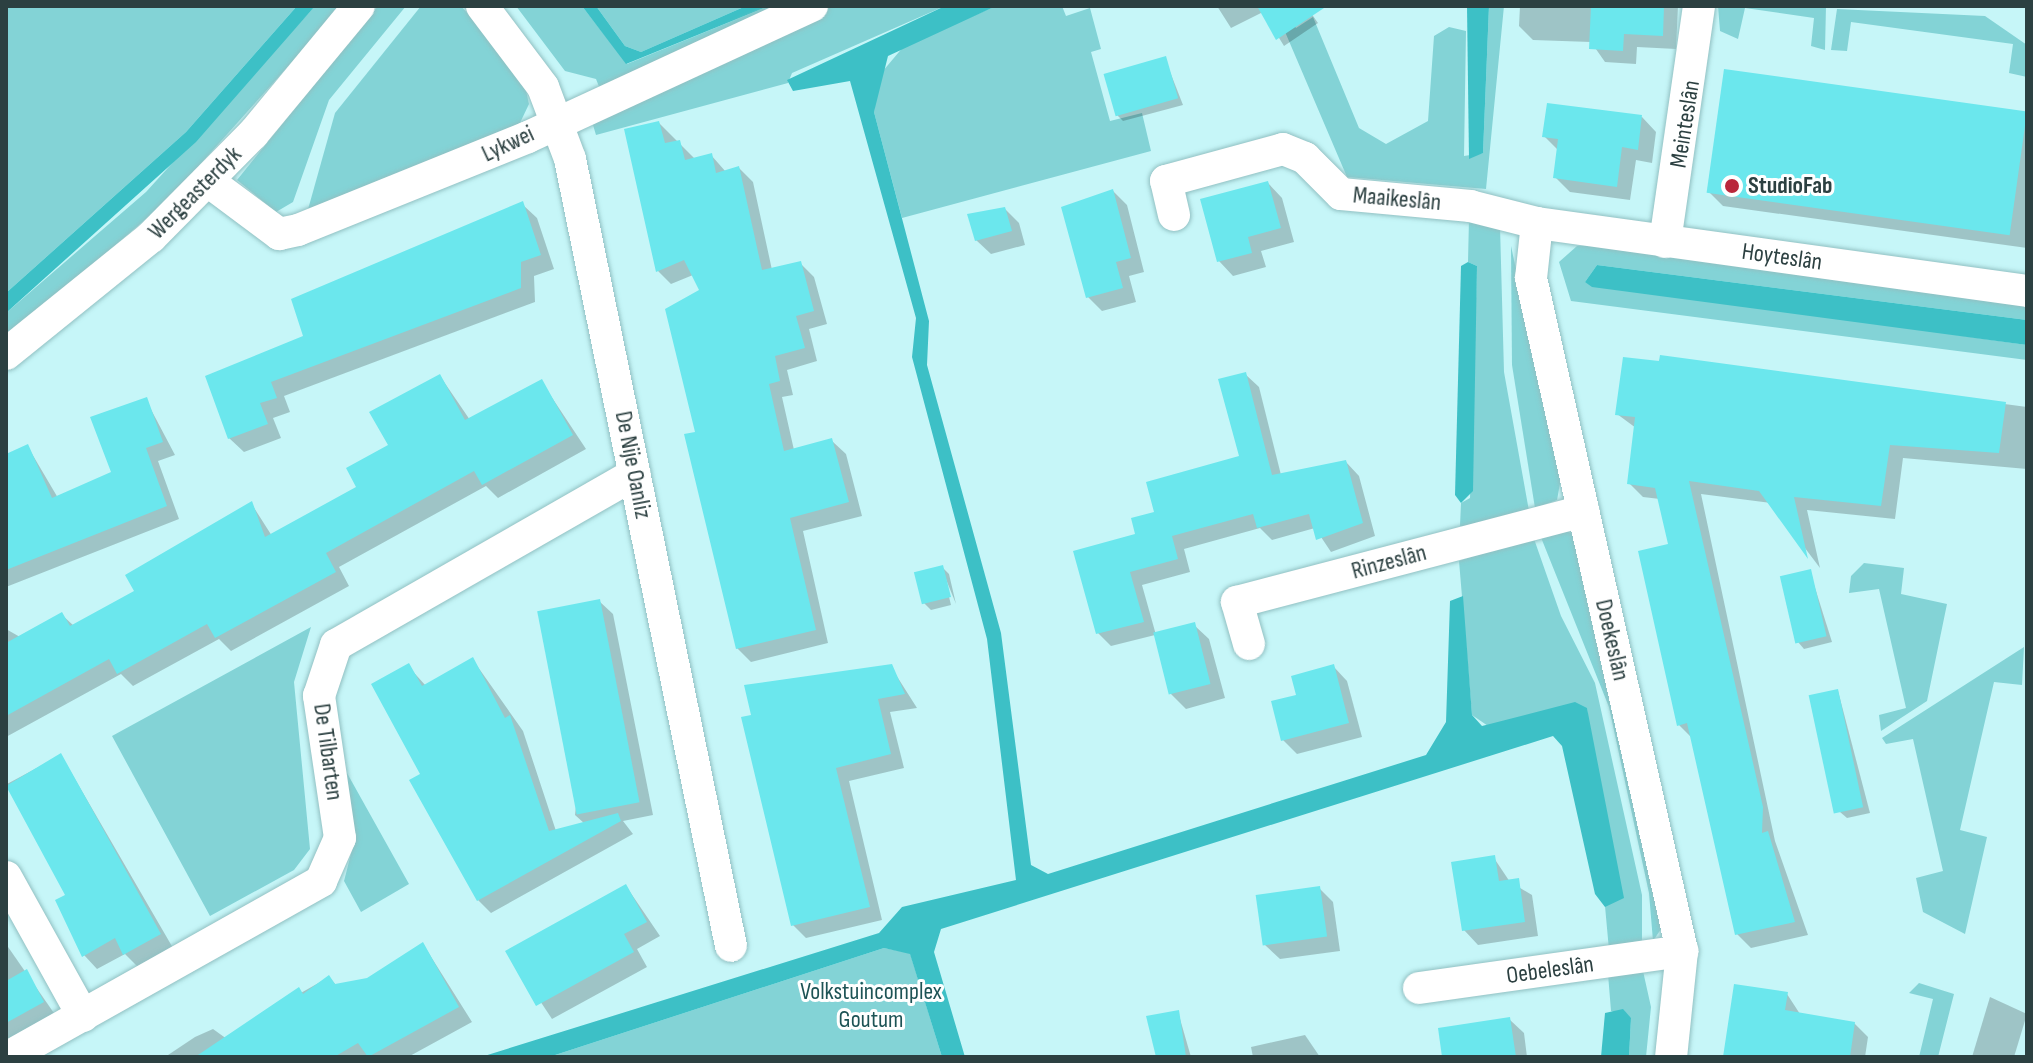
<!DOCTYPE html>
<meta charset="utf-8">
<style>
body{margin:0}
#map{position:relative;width:2033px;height:1063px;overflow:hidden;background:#c6f6f8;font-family:"Sofia Sans Condensed",sans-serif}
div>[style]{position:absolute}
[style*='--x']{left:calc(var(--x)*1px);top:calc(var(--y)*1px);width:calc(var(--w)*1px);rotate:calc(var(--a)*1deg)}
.green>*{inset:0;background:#83d3d6}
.water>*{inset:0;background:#3dc0c6}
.shadow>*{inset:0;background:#0003}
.building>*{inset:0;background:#6be7ed;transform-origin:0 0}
.roads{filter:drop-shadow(0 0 2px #91c0c2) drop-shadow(0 0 2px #91c0c2)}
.street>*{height:32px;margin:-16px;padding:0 16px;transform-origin:16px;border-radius:16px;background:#fff}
.dots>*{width:22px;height:22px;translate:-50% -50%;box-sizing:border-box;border:4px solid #fff;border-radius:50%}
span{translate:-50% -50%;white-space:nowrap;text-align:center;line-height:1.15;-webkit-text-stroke:6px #fff;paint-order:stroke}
.street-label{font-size:24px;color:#2c4041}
.poi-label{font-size:24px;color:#2c4041;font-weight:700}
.left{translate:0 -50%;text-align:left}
.park-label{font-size:24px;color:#1d5355}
.frame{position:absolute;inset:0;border:8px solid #2c4041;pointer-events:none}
</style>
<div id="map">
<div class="green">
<div style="clip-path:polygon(6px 6px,297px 6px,186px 132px,6px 293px)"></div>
<div style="clip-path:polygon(315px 6px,342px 6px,169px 199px,6px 339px,6px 313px,146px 192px)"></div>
<div style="clip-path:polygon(378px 6px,406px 6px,329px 100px,293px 202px,276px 212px,237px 180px)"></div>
<div style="clip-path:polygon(421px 6px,461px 6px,494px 43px,525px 86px,529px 104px,519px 125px,307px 213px,335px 113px)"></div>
<div style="clip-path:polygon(516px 6px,582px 6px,627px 64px,769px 6px,795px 6px,600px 89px,596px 79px,565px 71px)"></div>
<div style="clip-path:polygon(596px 6px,746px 6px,641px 52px,625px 46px)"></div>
<div style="clip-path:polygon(829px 6px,945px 6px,792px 73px,788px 83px,596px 135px,590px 115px,605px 105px)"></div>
<div style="clip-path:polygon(996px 6px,1062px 6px,1066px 16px,1090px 8px,1101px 49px,1091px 52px,1110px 121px,1142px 113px,1151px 151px,902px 218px,874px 112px,877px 78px,904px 46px)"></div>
<div style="clip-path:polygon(1274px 6px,1282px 6px,1296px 28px,1313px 17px,1359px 128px,1386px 144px,1428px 121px,1434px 36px,1449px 27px,1466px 31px,1464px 156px,1483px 153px,1489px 6px,1504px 6px,1486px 189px,1347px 177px)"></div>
<div style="clip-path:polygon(1718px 6px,1826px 6px,1825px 50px,1811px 46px,1814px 18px,1745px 8px,1738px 39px,1720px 31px)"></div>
<div style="clip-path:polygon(1837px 9px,1985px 16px,2027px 45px,2027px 77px,2009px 73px,2013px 44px,1851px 22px,1847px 51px,1831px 50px)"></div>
<div style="clip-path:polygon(1469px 219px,1500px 226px,1504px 372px,1529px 511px,1468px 528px,1460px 526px,1461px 503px,1470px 498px,1477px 266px,1468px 262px)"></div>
<div style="clip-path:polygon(1592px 245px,2027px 305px,2027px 320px,1597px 265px,1585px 282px,2027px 345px,2027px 360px,1571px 301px,1559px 262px,1577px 246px)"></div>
<div style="clip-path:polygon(1511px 246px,1561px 478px,1557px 500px,1535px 508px,1512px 365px)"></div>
<div style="clip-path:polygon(1563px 529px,1574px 535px,1661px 929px,1653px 941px,1649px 893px,1609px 707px,1540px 535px)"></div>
<div style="clip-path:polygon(1533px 536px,1561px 616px,1595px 683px,1642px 895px,1642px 944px,1609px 950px,1587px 708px,1491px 728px,1472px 715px,1459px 561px)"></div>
<div style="clip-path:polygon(1864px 563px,1904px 568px,1901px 594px,1947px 604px,1927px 701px,1881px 731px,1879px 715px,1906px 708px,1879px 589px,1849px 593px,1851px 576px)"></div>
<div style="clip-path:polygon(311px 627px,294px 682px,310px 849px,294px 870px,210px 916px,112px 736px)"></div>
<div style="clip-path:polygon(2024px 647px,2022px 685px,1994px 682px,1960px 830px,1987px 837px,1965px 934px,1923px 912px,1916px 878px,1943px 871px,1913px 739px,1886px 744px,1882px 738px)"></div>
<div style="clip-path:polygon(347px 773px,409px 884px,361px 912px,344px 881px,354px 842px)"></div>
<div style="clip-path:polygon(884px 948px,910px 953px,942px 1057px,549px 1057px)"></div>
<div style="clip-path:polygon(1643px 971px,1651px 1007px,1646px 1057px,1629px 1057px,1631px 1018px,1611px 1011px,1608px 974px)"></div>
<div style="clip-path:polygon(1919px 983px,1954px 994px,1938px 1057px,1919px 1057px,1933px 999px,1909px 993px)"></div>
</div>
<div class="water">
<div style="clip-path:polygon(297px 6px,315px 6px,196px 142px,6px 313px,6px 293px,186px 132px)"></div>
<div style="clip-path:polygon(582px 6px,596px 6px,625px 46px,641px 52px,746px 6px,769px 6px,626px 64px)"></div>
<div style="clip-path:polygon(945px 6px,996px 6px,888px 56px,874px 112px,929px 321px,927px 365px,1001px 633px,1031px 865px,1048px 874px,1426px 755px,1446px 722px,1450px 601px,1463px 596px,1472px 715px,1482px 726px,1575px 702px,1587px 708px,1624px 898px,1605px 907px,1595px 894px,1562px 746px,1553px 736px,941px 929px,934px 952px,965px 1057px,942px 1057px,910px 954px,884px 948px,549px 1057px,481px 1057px,879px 933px,902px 907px,1016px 880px,987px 639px,912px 357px,916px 318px,850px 81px,793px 91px,787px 80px)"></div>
<div style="clip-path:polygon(1467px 6px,1489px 6px,1483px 153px,1469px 159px)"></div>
<div style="clip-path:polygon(1468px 262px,1477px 266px,1473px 491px,1461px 503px,1455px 495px,1461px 266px)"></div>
<div style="clip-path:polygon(1597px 265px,2027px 320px,2027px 345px,1592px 287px,1585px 282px)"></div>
<div style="clip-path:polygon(1623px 1009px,1631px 1018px,1629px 1057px,1601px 1057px,1605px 1013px)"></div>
</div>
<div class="shadow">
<div style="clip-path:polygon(1217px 6px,1306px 6px,1318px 23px,1284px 46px,1263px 12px,1231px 28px)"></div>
<div style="clip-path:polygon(1520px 6px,1678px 6px,1676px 49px,1637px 47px,1636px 64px,1605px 62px,1591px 42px,1533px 40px,1519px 26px)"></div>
<div style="clip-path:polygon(1165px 59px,1183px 105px,1123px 121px,1116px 114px)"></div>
<div style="clip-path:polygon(2027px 113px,2027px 248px,1723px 206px,1709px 192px)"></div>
<div style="clip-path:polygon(1642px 117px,1656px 132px,1652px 163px,1636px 160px,1630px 200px,1570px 192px,1555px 177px,1559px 151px,1544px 136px)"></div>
<div style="clip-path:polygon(659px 123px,695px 159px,711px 155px,726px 172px,739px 168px,753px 182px,772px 270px,800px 263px,814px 277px,827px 324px,809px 329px,817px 361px,787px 370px,793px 395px,782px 397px,794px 450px,832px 441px,846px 454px,862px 516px,803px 531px,828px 643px,751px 662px,737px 648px,697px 433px,701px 291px,693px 275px,671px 284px,658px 271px)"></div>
<div style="clip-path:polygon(1268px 183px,1282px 198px,1294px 242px,1261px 251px,1266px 267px,1233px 276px,1219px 261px)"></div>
<div style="clip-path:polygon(1113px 191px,1127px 205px,1144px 272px,1129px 276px,1136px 302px,1102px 311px,1088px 297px)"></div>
<div style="clip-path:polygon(522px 204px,537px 218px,554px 269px,534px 276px,535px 302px,284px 396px,290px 412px,273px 418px,281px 438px,244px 452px,229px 438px,207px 377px,306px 337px)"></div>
<div style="clip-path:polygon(1005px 209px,1019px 223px,1025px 245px,991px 254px,976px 240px)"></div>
<div style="clip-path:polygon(1661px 358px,2027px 407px,2027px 469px,1903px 458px,1895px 519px,1807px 510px,1820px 568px,1771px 503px,1701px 494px,1775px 841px,1808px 935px,1751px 948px,1737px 934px,1692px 738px,1679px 725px,1670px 546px,1660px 499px,1643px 497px,1629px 483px,1636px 428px,1617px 414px)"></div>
<div style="clip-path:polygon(1245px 374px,1259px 387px,1281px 475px,1346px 462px,1359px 476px,1375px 536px,1331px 552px,1315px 528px,1272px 540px,1260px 528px,1184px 549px,1190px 572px,1142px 585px,1156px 635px,1194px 625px,1209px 639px,1225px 698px,1186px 709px,1171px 694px,1155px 635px,1111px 646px,1098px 633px,1138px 535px,1156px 513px,1241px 457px)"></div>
<div style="clip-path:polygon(440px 376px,470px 420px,541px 381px,586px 449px,498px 498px,486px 486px,339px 567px,349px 586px,231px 651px,219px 639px,133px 686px,121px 674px,6px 737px,6px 629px,20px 637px,61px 614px,74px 626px,137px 591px,251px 503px,272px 536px,359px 488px)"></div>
<div style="clip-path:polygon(146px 400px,175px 455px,158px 461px,179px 519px,6px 587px,6px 456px,28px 447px,58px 498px,113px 474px)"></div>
<div style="clip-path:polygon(942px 567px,949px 574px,956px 604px,943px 572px,951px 605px,931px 610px,924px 603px)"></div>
<div style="clip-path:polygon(1810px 572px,1832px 642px,1804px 649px,1798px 642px)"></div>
<div style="clip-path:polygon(599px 601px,613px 614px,653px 815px,623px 821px,633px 834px,491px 913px,478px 900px,423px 775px,408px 666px,426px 686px,473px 660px,523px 731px,556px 831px,585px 824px,575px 815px)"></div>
<div style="clip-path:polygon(1333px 666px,1347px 681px,1362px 737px,1297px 754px,1283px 740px,1298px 696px)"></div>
<div style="clip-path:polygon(891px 667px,917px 708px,890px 712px,904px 768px,849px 781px,882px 920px,806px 938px,793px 925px,744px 719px)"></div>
<div style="clip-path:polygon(1838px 691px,1870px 813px,1847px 818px,1840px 812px)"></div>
<div style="clip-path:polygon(61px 755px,173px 948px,138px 967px,125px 954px,97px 969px,84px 955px,68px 896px,7px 784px)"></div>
<div style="clip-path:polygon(1494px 858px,1510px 882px,1532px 895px,1538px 936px,1478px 945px,1464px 930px)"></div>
<div style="clip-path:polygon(626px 886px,660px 936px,637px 949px,647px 967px,552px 1019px,507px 951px)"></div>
<div style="clip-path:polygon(1319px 888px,1333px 902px,1340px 951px,1280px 959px,1265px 945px)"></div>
<div style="clip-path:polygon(6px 944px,56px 1016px,6px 1042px)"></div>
<div style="clip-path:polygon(423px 944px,472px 1022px,408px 1057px,294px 1057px,269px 1011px,329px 977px,337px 986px,368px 979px)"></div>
<div style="clip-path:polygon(1787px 994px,1800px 1014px,1854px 1023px,1868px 1037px,1865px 1057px,1726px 1057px)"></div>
<div style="clip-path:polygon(1990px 997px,2027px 1014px,2014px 1057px,1972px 1057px)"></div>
<div style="clip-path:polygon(1178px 1012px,1191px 1057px,1158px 1057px)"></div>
<div style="clip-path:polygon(1509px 1019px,1524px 1033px,1527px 1057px,1447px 1057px)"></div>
<div style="clip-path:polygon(213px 1029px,252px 1057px,165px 1057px,195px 1037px)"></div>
<div style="clip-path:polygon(1305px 1035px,1320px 1057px,1253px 1057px,1251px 1047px)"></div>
</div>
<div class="building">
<div style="clip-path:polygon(1257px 6px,1327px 6px,1276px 40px)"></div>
<div style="clip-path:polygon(1591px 6px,1664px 6px,1663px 36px,1624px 34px,1623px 51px,1589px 49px)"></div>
<div style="left:1166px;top:56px;width:44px;height:65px;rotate:74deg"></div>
<div style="left:1724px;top:69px;width:306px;height:125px;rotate:8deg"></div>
<div style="clip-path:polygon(1547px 103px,1642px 115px,1638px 150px,1622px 147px,1617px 187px,1553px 178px,1558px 139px,1542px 137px)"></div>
<div style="clip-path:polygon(659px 121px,665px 143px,680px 140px,685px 160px,712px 153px,716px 173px,739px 166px,762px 270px,801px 261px,814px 311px,796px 316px,805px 348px,775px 356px,780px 381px,769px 384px,784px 451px,832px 438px,849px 502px,790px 518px,816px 630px,736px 649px,684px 434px,695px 432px,665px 309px,699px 290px,684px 260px,656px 272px,624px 129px)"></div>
<div style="clip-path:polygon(1268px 181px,1281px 228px,1248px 237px,1252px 253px,1217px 262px,1200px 199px)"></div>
<div style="clip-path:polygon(1113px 189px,1131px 258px,1116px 262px,1123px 288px,1086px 298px,1061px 207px)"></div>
<div style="clip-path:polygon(523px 201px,541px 255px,521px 262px,521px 288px,271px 382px,277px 398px,260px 403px,268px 424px,228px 439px,205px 376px,303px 336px,291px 299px)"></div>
<div style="clip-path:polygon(1005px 207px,1012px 231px,975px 241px,967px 214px)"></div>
<div style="clip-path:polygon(1660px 355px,2006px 402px,1999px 453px,1890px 445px,1881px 506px,1794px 497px,1808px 559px,1759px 491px,1689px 481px,1763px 807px,1762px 833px,1768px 831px,1795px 922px,1735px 935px,1687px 723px,1677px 726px,1638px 551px,1668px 544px,1655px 488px,1627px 484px,1635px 417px,1615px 415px,1623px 357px,1659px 361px)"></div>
<div style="clip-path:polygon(1246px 372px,1272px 475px,1346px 460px,1363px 523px,1316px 540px,1309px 514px,1257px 528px,1253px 514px,1172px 536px,1178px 559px,1130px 572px,1144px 622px,1096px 634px,1073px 551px,1135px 534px,1131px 518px,1154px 512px,1146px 482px,1239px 456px,1218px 379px)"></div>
<div style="clip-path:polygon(440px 374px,465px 420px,542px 379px,573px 435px,482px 485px,474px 471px,326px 553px,336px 572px,215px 638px,207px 624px,117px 674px,109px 659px,6px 716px,6px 643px,62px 612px,70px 626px,134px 591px,125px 575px,252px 501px,265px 537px,356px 487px,346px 468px,388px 445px,369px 412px)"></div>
<div style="clip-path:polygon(147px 397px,163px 442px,146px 448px,167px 506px,6px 570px,6px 454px,28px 444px,52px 498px,111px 472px,90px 417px)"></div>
<div style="left:943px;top:565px;width:33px;height:30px;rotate:76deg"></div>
<div style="left:1811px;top:569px;width:69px;height:32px;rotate:77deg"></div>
<div style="left:600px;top:599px;width:207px;height:64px;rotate:79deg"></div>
<div style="left:1195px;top:622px;width:64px;height:43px;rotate:76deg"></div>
<div style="clip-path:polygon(473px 657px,505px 718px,510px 715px,549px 831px,618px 813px,621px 821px,477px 901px,409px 780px,420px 774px,371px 684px,409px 663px,422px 686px)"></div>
<div style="clip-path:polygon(892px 664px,905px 694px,878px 699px,891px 754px,836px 768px,870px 907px,791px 926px,741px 717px,751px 715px,744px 685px)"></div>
<div style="clip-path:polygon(1334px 664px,1349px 723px,1281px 741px,1271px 701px,1296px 695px,1291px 676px)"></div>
<div style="left:1838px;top:689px;width:121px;height:30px;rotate:78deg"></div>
<div style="clip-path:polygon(61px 753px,161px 934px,123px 955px,115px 938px,82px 957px,55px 900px,65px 895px,6px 786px)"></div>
<div style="clip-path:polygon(1495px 855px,1499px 881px,1519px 878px,1525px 922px,1462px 931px,1451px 862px)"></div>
<div style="clip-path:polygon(626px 884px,647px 922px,624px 934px,634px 952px,536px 1006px,505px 951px)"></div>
<div style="left:1320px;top:886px;width:51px;height:65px;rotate:82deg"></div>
<div style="clip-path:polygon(423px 942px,459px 1007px,368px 1057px,358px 1043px,334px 1057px,195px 1057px,299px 987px,303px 994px,329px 975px,335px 984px,367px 978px)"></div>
<div style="clip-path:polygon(27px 969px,44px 1002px,6px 1023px,6px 981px)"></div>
<div style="clip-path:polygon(1734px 984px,1788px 992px,1785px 1010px,1855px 1022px,1850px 1057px,1723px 1057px)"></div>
<div style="clip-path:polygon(1179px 1010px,1186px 1057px,1156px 1057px,1146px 1016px)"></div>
<div style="clip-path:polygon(1510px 1017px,1516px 1057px,1442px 1057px,1438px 1028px)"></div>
</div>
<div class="roads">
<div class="street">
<div style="--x:482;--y:6;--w:101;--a:53"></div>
<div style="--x:543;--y:87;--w:77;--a:69.4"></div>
<div style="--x:570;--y:159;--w:803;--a:78.44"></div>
<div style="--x:208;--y:181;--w:89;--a:36.7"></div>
<div style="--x:279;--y:234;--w:19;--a:-12"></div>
<div style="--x:298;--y:230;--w:248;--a:-22"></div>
<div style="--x:528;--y:137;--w:313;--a:-24.8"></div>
<div style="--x:1174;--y:215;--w:35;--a:-103"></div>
<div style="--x:1166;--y:181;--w:121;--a:-15.3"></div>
<div style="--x:1283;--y:149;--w:24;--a:22"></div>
<div style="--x:1305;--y:158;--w:51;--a:45"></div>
<div style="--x:1341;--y:194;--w:130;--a:5.3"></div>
<div style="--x:1470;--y:206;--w:69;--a:14.2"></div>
<div style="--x:1537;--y:223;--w:495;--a:7.9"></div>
<div style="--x:1537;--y:223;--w:55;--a:96.2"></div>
<div style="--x:1531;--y:278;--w:690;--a:77.35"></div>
<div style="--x:1682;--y:951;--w:107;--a:95.9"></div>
<div style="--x:1665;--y:242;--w:238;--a:-81.8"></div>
<div style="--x:6;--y:354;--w:186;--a:-38.9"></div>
<div style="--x:151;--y:237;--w:145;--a:-45.3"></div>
<div style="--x:253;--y:134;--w:166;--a:-50.4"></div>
<div style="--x:1249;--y:644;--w:44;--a:-105.9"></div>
<div style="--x:1237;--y:602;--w:358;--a:-14.7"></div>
<div style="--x:6;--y:877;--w:159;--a:61"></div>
<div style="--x:1419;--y:988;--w:266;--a:-8"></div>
<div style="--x:8;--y:1057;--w:359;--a:-29.3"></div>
<div style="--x:321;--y:881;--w:47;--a:-66.2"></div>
<div style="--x:340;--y:838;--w:144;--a:-98.4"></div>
<div style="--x:319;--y:696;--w:54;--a:-71.6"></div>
<div style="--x:336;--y:645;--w:344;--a:-29.8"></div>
</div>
</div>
<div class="dots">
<div style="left:1732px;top:186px;background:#b9273b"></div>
</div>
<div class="street-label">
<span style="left:1685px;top:124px;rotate:-81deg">Meinteslân</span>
<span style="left:508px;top:144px;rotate:-25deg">Lykwei</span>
<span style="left:195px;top:193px;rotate:-45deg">Wergeasterdyk</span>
<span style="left:1397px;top:199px;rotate:5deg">Maaikeslân</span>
<span style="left:1782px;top:257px;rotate:8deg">Hoyteslân</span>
<span style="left:633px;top:465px;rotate:79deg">De Nije Oanliz</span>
<span style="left:1389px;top:562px;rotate:-15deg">Rinzeslân</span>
<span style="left:1612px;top:640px;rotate:77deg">Doekeslân</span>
<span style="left:328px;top:752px;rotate:82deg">De Tilbarten</span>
<span style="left:1550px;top:970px;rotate:-8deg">Oebeleslân</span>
</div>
<div class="poi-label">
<span class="left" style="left:1748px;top:186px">StudioFab</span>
</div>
<div class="park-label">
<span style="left:871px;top:1006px">Volkstuincomplex<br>Goutum</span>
</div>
<div class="frame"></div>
</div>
